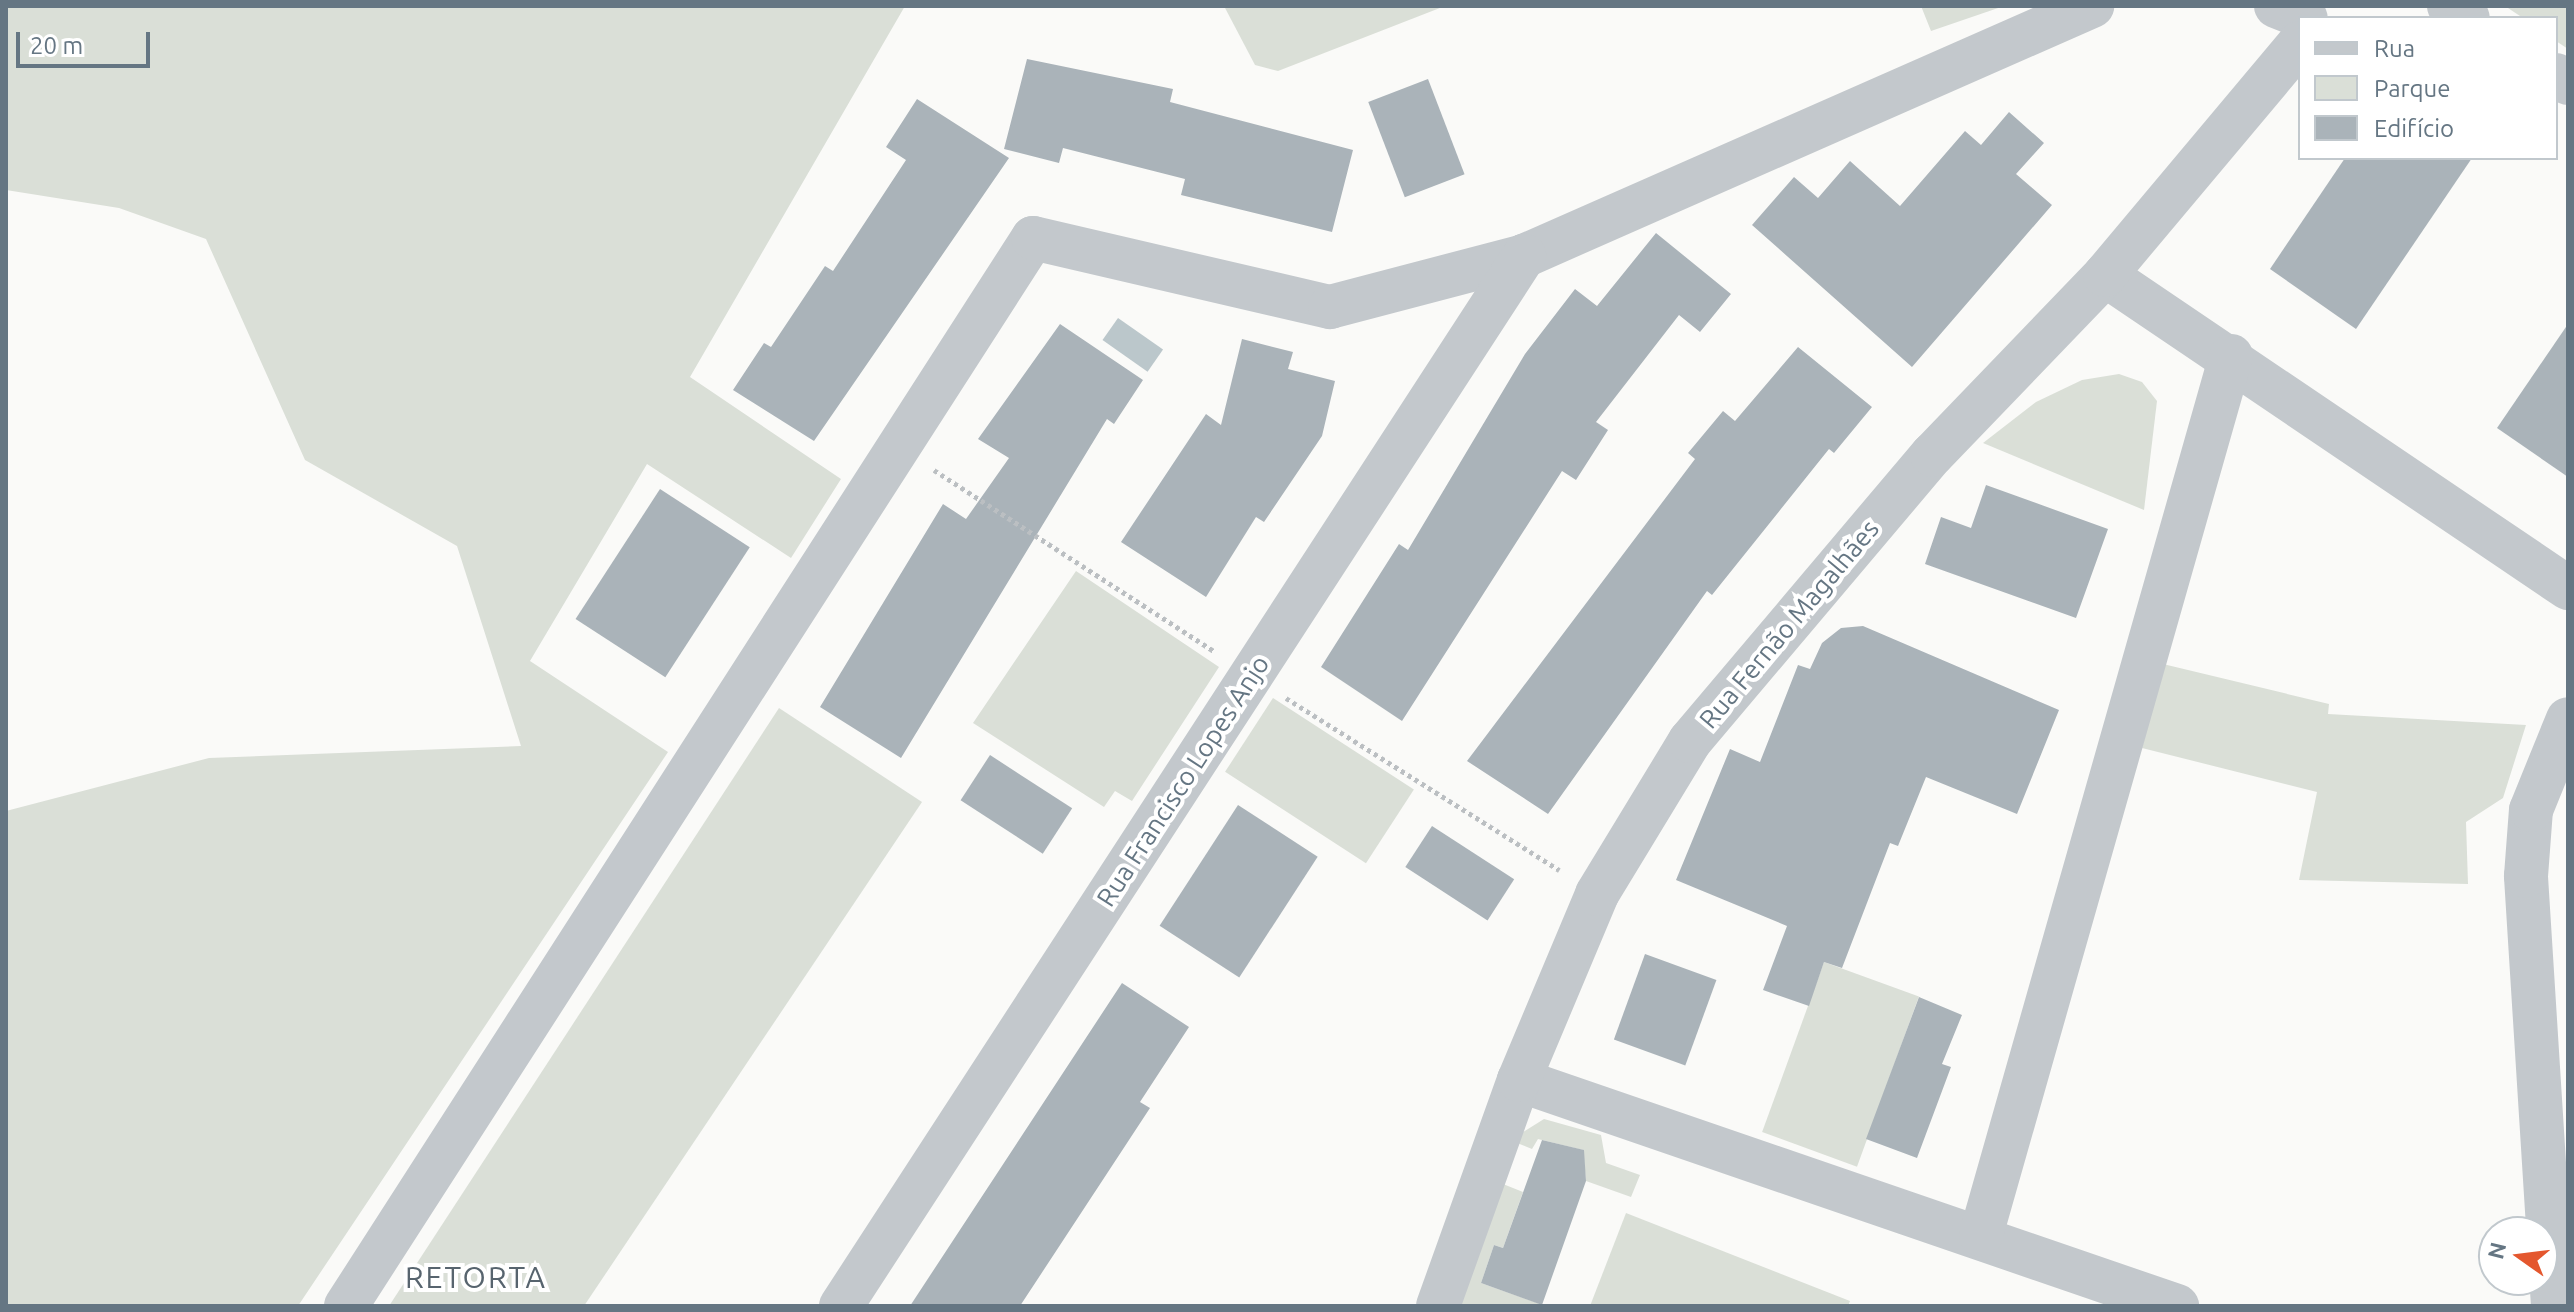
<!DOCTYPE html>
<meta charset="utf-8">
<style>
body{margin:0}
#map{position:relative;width:2574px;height:1312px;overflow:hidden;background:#fafaf8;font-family:Ubuntu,sans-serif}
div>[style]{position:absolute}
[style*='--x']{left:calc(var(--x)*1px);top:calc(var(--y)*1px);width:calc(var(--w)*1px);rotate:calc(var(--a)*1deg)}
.green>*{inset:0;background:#dadfd7;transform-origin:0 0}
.water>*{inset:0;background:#bbc7cb;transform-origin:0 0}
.building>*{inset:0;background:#aab3b9;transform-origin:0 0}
.path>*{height:5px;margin-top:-2.5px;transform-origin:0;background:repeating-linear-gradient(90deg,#bbbfc2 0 4px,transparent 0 8px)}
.minor>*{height:44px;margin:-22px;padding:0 22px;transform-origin:22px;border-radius:22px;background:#c3c8cc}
span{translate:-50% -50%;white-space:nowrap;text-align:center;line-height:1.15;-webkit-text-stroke:8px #fff;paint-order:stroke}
.street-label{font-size:26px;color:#657683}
.quarter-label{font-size:30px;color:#57646e;letter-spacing:2px}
.frame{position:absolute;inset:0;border:8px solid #657683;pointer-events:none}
.legend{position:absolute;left:2298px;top:16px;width:260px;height:144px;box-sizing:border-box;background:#fff;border:2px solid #c1c8cd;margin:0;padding:10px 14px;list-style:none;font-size:24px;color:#657683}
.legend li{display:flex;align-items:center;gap:16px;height:40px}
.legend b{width:40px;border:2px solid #c1c8cd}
.north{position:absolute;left:2478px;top:1216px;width:80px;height:80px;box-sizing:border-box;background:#fff;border:2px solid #c1c8cd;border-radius:50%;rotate:284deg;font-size:22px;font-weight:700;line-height:32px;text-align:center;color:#657683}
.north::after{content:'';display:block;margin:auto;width:28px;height:36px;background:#e4572e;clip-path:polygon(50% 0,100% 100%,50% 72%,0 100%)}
.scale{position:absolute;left:16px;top:32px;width:134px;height:36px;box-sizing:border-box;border:4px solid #657683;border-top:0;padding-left:10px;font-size:24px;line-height:28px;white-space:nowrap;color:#657683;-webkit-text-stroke:6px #fff;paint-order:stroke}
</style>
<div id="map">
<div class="green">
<div style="clip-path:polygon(6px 6px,905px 6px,690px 377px,841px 479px,791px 558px,647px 464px,530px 661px,668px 752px,298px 1306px,6px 1306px,6px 811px,209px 758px,521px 746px,457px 546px,305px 460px,206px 239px,119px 208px,6px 190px)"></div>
<div style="clip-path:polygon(1224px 6px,1445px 6px,1278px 71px,1255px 65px)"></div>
<div style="clip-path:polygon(1921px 6px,2004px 6px,1931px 31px)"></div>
<div style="clip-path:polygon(2505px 6px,2568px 6px,2568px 49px,2556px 41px,2556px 18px,2523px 18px)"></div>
<div style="clip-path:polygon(2119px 374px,2142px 382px,2157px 401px,2144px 510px,1983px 443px,2036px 402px,2082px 380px)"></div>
<div style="clip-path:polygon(1076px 571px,1219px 667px,1132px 801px,1115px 791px,1104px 807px,973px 723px)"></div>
<div style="clip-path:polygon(2163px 664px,2329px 704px,2328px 714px,2526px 725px,2503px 798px,2466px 822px,2468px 884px,2299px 880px,2317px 792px,2142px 748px)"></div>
<div style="left:1273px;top:698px;width:168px;height:88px;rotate:33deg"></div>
<div style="clip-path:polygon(779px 708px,922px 802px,584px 1306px,389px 1306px)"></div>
<div style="left:1824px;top:962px;width:101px;height:181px;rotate:20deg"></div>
<div style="clip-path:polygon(1544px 1119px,1601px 1135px,1606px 1163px,1640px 1175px,1631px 1197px,1586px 1181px,1583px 1150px,1538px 1139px,1532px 1149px,1517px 1143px,1520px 1134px)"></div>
<div style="clip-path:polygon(1503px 1184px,1523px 1192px,1503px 1248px,1494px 1245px,1481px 1283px,1546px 1306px,1459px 1306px)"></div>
<div style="clip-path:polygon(1626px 1213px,1850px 1301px,1848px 1306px,1590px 1306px)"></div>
</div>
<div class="water">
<div style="left:1118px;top:318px;width:55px;height:27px;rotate:35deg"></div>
</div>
<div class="building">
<div style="clip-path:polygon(1027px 59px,1173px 89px,1170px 102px,1353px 150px,1332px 232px,1181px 195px,1185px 179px,1063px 148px,1059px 163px,1004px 149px)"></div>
<div style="left:1428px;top:79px;width:102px;height:64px;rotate:69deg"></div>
<div style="clip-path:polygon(917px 99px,1009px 158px,814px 441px,733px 390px,764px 343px,771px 347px,825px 266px,833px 271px,906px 160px,886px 147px)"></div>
<div style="clip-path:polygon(2009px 112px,2044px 143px,2016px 174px,2052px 205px,1912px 367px,1752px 225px,1794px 177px,1818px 198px,1850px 161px,1900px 206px,1965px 131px,1981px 145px)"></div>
<div style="clip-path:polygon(2345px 158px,2472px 158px,2356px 329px,2270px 269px)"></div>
<div style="clip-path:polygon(1656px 233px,1731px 294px,1700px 332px,1679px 315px,1596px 422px,1608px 430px,1576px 480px,1562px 471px,1402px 721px,1321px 667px,1399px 544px,1408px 550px,1525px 354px,1575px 289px,1597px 306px)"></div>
<div style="clip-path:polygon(1060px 324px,1143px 380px,1114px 424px,1107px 419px,901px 758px,820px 707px,943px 504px,966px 519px,1009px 458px,978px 439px)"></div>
<div style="clip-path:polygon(2568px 324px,2568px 477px,2497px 428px)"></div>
<div style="clip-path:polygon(1242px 339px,1293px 352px,1288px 369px,1335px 381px,1322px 436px,1264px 522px,1256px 517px,1206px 597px,1121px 542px,1206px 414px,1221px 425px)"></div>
<div style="clip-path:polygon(1798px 347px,1872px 407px,1834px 453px,1829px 449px,1712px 595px,1707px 591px,1548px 814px,1467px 761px,1695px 459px,1688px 453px,1723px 411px,1735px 421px)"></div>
<div style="clip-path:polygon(1986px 485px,2108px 529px,2076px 618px,1925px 564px,1941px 517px,1971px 528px)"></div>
<div style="left:660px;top:489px;width:107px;height:155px;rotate:33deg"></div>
<div style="clip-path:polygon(1863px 626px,2059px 710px,2017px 814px,1926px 777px,1898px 846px,1890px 843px,1842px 968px,1824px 962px,1809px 1006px,1763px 990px,1787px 926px,1676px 880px,1730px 749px,1760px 762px,1798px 665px,1810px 669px,1822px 643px,1841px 628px)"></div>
<div style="left:990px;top:755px;width:98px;height:54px;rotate:33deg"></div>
<div style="left:1238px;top:805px;width:95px;height:144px;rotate:33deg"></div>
<div style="left:1432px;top:826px;width:98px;height:49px;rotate:33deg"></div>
<div style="left:1645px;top:954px;width:76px;height:91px;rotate:20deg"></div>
<div style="clip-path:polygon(1122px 983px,1189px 1027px,1140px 1102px,1150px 1108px,1020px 1306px,910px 1306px)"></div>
<div style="clip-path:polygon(1919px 997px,1962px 1015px,1942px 1064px,1951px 1067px,1917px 1158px,1866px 1139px)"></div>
<div style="clip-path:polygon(1542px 1140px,1584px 1150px,1586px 1181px,1542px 1305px,1481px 1283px,1494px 1245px,1503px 1248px)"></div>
</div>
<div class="path">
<div style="--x:934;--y:470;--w:333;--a:32.9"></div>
<div style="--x:1286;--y:698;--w:323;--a:32.2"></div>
</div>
<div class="minor">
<div style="--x:2276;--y:6;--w:32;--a:22"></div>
<div style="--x:2449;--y:6;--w:22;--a:32"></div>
<div style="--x:2556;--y:75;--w:14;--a:34"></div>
<div style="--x:2105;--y:275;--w:559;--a:34.06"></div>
<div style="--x:1519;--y:1080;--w:696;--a:18.96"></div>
<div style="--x:1981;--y:1235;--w:914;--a:-74.12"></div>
<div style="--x:346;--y:1306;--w:1270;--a:-57.25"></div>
<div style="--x:1033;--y:238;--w:305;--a:13.1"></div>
<div style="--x:1330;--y:307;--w:201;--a:-14.7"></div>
<div style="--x:1524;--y:256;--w:621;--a:-23.76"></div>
<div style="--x:841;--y:1306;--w:1253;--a:-56.96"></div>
<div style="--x:1438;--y:1306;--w:240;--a:-70.3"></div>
<div style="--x:1519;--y:1080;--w:202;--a:-67.2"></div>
<div style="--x:1597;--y:894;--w:179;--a:-58.7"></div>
<div style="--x:1690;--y:741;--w:375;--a:-49.8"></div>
<div style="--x:1932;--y:455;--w:250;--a:-46.1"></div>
<div style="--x:2105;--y:275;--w:303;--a:-50"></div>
<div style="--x:2553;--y:1306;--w:431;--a:-93.6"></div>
<div style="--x:2526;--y:876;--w:66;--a:-85.7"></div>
<div style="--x:2531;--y:810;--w:98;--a:-67.9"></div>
</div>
<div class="street-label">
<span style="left:1789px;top:624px;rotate:-50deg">Rua Fernão Magalhães</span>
<span style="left:1183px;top:781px;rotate:-57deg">Rua Francisco Lopes Anjo</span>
</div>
<div class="quarter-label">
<span style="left:476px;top:1277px">RETORTA</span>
</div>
<div class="frame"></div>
<ul class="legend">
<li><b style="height:10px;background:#c3c8cc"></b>Rua</li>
<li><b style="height:22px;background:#dadfd7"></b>Parque</li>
<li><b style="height:22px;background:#aab3b9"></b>Edifício</li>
</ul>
<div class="north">N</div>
<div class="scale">20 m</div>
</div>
